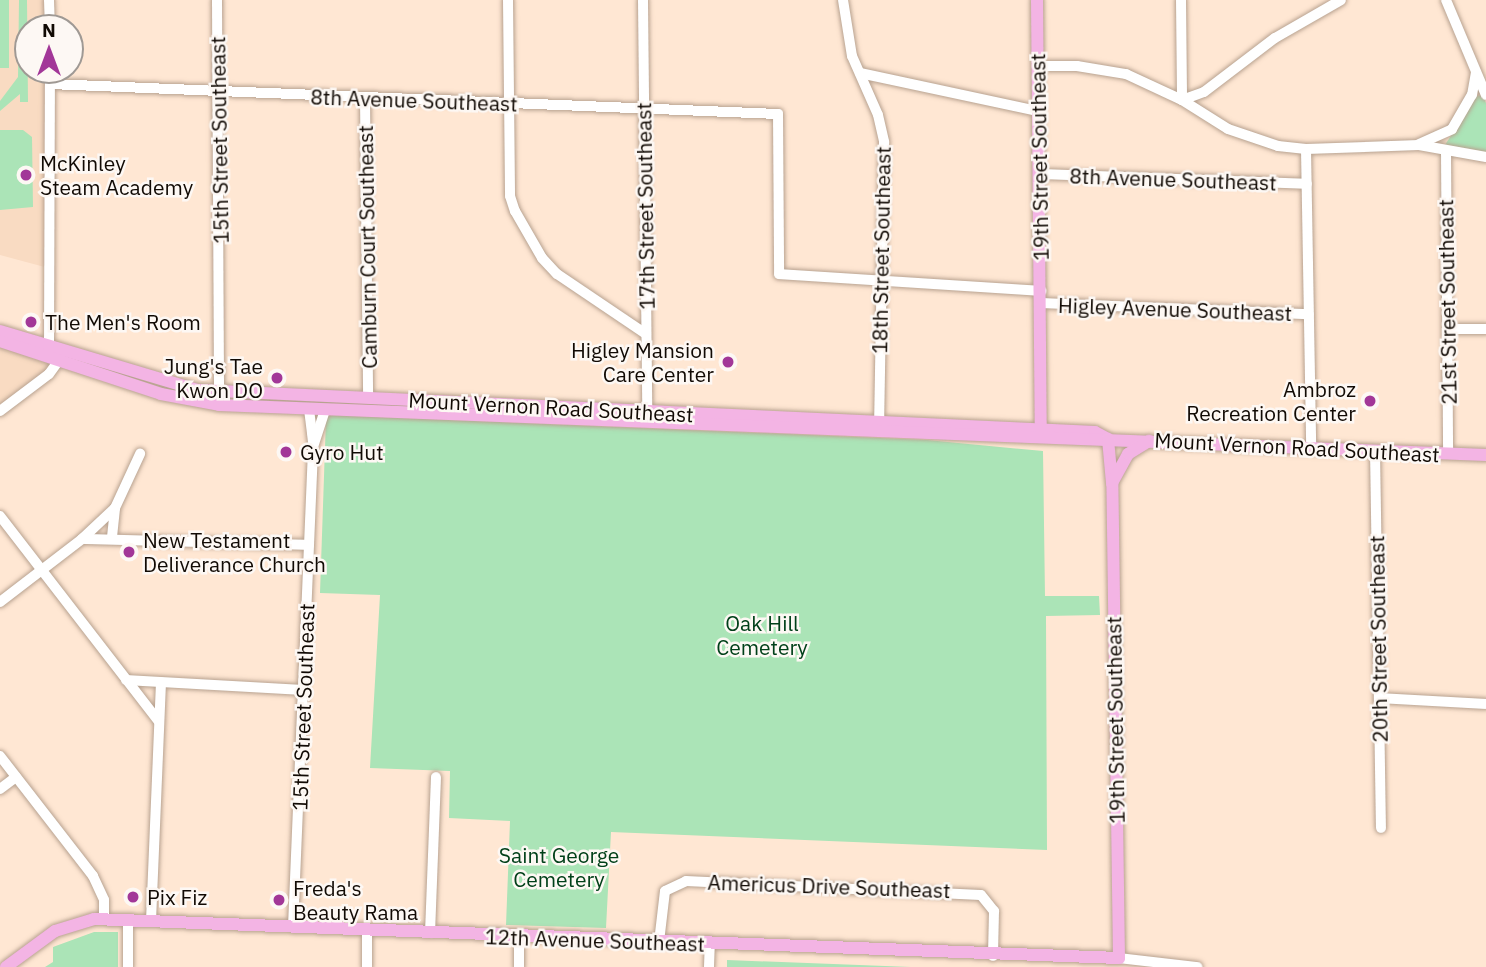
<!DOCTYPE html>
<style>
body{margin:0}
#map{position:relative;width:1486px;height:967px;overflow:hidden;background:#ffe7d3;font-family:"IBM Plex Sans",sans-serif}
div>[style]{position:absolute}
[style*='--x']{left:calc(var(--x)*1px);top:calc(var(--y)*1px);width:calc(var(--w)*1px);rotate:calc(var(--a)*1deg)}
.built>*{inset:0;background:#f9dbc2}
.green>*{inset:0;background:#abe4b7;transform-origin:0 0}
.roads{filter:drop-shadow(0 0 2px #b8a290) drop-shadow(0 0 2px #b8a290)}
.minor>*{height:10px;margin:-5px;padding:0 5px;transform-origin:5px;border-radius:5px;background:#fff}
.major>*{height:12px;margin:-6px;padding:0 6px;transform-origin:6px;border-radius:6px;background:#f3b4e4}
.dots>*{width:19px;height:19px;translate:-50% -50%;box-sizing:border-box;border:4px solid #fdf8f4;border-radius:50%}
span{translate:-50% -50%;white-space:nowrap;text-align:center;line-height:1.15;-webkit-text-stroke:5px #fdf8f4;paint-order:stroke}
.street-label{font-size:21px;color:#110a04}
.poi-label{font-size:21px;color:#110a04}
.left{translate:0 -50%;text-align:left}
.right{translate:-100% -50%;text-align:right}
.park-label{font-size:21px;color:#004019}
.north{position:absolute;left:14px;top:14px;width:70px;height:70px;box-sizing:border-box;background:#fdf8f4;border:2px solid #9f9994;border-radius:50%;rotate:0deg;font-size:19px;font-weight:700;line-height:28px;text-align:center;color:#110a04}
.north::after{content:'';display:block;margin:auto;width:24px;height:32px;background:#a23798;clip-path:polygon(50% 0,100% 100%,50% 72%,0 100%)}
</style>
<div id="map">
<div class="built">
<div style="clip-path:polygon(0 0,49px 0,50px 28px,28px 28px,28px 70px,50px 70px,52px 269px,0 255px)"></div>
<div style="clip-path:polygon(0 333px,56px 366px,0 412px)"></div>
</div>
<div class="green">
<div style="left:0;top:0;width:9px;height:68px"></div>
<div style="clip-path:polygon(19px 0,27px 0,28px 102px,20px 102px,20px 94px,0 111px,0 101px,18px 77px)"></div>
<div style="clip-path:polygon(1482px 95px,1486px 103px,1486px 152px,1445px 145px,1476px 96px)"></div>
<div style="clip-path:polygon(0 130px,23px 130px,32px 137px,33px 207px,0 210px)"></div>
<div style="clip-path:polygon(330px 415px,927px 440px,1043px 451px,1045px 596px,1099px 596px,1100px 615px,1046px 616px,1047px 850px,611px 832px,606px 928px,506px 925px,510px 821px,449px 818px,450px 771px,370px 768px,380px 595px,320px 593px,326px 418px)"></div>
<div style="clip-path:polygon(94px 932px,118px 932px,118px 967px,45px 967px,53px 962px,53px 947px)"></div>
<div style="clip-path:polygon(727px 960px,911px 967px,727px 967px)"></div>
</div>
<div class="roads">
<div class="minor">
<div style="--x:49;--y:0;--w:28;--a:88"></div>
<div style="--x:217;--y:0;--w:395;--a:89.7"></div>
<div style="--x:508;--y:0;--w:196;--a:89.4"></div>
<div style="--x:510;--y:196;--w:16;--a:72"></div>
<div style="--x:515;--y:211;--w:54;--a:60.1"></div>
<div style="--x:542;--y:258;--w:22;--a:47"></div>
<div style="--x:557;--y:274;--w:107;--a:34"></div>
<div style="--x:643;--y:0;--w:412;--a:89.4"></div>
<div style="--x:843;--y:0;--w:57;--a:80.9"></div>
<div style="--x:852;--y:56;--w:64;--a:66.2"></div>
<div style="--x:878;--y:115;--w:28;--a:77"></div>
<div style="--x:884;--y:142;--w:281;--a:91"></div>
<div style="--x:1181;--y:0;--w:100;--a:89.4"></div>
<div style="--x:1182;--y:100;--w:23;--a:-20"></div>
<div style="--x:1204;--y:92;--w:89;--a:-37.3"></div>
<div style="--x:1275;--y:38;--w:76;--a:-29.9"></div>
<div style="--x:1446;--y:0;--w:103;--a:67.2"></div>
<div style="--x:1039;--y:66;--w:38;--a:0"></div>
<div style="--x:1077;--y:66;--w:50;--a:9.3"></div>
<div style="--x:1126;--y:74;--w:62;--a:24.9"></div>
<div style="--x:1182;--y:100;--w:54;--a:32.2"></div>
<div style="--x:1228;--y:129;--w:53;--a:18.8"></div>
<div style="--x:1278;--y:146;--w:28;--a:6"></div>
<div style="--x:1306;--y:149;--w:113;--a:-2"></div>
<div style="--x:1419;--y:145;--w:68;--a:10.2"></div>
<div style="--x:860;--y:73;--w:182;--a:12.1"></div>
<div style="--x:50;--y:84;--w:729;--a:2.36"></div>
<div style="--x:778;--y:114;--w:160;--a:89.6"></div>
<div style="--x:779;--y:274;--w:263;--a:3.7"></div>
<div style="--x:365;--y:98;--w:298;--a:89.4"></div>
<div style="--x:1419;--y:144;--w:36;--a:-24"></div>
<div style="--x:1452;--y:129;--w:39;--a:-60"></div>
<div style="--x:1472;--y:95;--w:23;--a:-80"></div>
<div style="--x:1306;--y:149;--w:298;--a:89"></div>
<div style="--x:1446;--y:151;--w:303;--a:89.6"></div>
<div style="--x:1040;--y:174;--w:267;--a:2.1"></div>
<div style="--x:1041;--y:303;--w:268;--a:2.4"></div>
<div style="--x:1448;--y:329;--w:38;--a:0"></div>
<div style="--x:49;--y:346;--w:276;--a:-89.8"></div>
<div style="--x:309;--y:409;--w:35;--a:83"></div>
<div style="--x:0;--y:411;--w:61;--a:-37.1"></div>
<div style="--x:49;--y:374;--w:19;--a:-54"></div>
<div style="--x:1375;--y:450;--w:378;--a:89.1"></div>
<div style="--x:0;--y:516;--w:260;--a:52.3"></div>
<div style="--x:112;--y:537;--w:29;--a:-84"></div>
<div style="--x:115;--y:508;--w:60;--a:-65.2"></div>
<div style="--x:82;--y:539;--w:45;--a:-43.2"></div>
<div style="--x:0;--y:602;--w:103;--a:-37.5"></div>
<div style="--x:82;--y:539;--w:227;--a:1.5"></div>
<div style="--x:126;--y:680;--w:177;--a:3.2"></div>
<div style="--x:1379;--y:698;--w:107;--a:3.2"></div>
<div style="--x:0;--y:756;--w:152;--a:52.2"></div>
<div style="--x:93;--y:876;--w:26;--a:65"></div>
<div style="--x:104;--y:900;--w:20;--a:90"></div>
<div style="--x:0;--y:789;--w:20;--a:-37"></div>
<div style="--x:151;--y:921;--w:239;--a:-87.6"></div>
<div style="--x:293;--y:927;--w:480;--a:-87.6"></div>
<div style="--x:313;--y:447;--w:39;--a:-72"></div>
<div style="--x:367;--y:930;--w:37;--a:90"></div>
<div style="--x:430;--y:933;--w:156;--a:-87.8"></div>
<div style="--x:519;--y:937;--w:30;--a:90"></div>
<div style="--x:659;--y:942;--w:51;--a:-83.3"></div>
<div style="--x:665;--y:891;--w:23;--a:-25"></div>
<div style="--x:686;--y:881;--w:295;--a:2.7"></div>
<div style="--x:981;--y:895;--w:21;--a:51"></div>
<div style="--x:994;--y:911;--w:45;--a:91.3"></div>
<div style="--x:1119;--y:958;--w:79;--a:6.6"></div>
<div style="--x:128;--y:967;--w:47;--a:-90"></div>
<div style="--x:709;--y:967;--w:23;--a:-88"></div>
</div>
<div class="major">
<div style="--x:1037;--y:0;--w:437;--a:89.5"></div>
<div style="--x:0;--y:331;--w:207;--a:16.6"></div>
<div style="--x:198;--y:390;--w:898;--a:2.68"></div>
<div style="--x:1095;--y:432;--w:15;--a:28"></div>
<div style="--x:0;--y:341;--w:169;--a:18.2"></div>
<div style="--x:161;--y:394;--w:59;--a:10.7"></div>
<div style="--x:219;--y:405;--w:1268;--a:2.26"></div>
<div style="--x:1108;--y:439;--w:44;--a:84.8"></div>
<div style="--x:6;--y:967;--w:61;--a:-36.3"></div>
<div style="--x:55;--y:931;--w:41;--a:-17.1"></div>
<div style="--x:94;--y:919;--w:1026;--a:2.18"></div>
<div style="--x:1119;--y:958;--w:475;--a:-90.8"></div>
<div style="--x:1112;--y:483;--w:33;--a:-61"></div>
<div style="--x:1128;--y:454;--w:25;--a:-32"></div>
</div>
</div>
<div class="dots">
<div style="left:26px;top:175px;background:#a23798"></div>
<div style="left:31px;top:322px;background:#a23798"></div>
<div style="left:728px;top:362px;background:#a23798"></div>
<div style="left:277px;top:378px;background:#a23798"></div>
<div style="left:1370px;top:401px;background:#a23798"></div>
<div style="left:286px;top:452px;background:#a23798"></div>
<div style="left:129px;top:552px;background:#a23798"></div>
<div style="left:133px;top:897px;background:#a23798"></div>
<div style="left:279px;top:900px;background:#a23798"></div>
</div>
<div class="street-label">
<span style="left:414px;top:100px;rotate:2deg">8th Avenue Southeast</span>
<span style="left:219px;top:140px;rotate:-91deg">15th Street Southeast</span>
<span style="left:1039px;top:157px;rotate:-91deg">19th Street Southeast</span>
<span style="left:1173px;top:179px;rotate:2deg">8th Avenue Southeast</span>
<span style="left:645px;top:206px;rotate:-91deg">17th Street Southeast</span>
<span style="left:367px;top:247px;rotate:-91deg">Camburn Court Southeast</span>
<span style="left:881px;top:250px;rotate:-89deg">18th Street Southeast</span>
<span style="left:1447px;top:302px;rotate:-91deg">21st Street Southeast</span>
<span style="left:1175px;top:309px;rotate:2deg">Higley Avenue Southeast</span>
<span style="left:551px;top:407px;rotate:3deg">Mount Vernon Road Southeast</span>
<span style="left:1297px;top:447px;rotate:3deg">Mount Vernon Road Southeast</span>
<span style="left:1378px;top:639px;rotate:-91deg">20th Street Southeast</span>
<span style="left:303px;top:707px;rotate:-88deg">15th Street Southeast</span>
<span style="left:1115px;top:720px;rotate:-91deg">19th Street Southeast</span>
<span style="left:829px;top:886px;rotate:2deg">Americus Drive Southeast</span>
<span style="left:595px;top:940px;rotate:2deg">12th Avenue Southeast</span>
</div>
<div class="poi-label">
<span class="left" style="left:40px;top:175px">McKinley<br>Steam Academy</span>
<span class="left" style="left:45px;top:322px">The Men's Room</span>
<span class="right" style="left:714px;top:362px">Higley Mansion<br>Care Center</span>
<span class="right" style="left:263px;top:378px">Jung's Tae<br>Kwon DO</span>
<span class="right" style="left:1356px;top:401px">Ambroz<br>Recreation Center</span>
<span class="left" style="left:300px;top:452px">Gyro Hut</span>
<span class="left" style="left:143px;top:552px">New Testament<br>Deliverance Church</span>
<span class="left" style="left:293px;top:900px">Freda's<br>Beauty Rama</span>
<span class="left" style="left:147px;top:897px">Pix Fiz</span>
</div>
<div class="park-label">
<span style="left:762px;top:635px">Oak Hill<br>Cemetery</span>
<span style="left:559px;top:867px">Saint George<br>Cemetery</span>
</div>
<div class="north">N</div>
</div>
